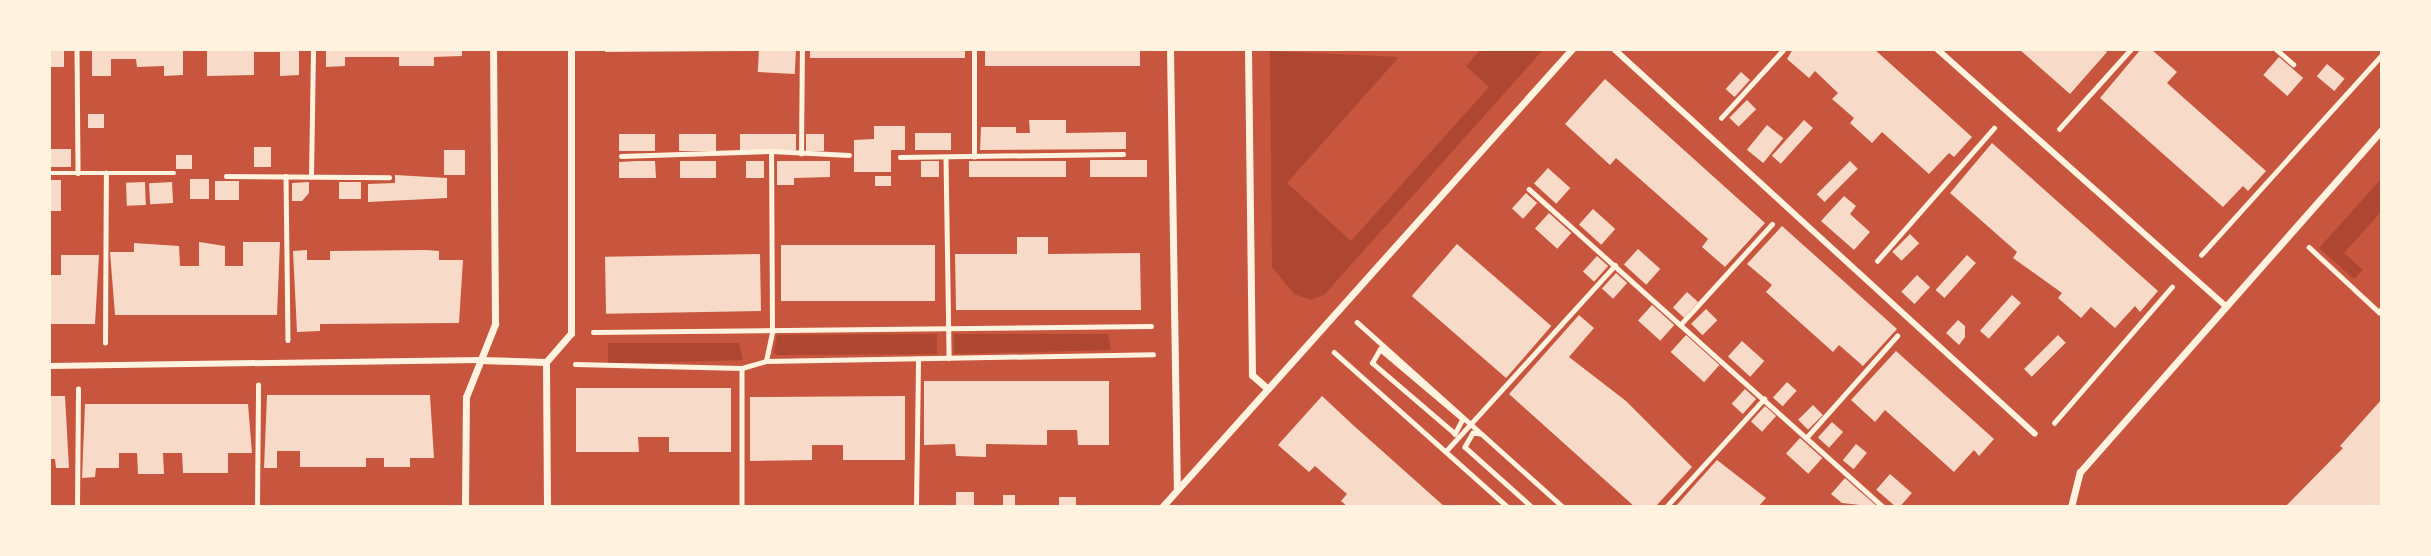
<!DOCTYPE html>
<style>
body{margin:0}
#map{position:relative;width:2431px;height:556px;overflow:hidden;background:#c8553d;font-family:"Source Sans 3",sans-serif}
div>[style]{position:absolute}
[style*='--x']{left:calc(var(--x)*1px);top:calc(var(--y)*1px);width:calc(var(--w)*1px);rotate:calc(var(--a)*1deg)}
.green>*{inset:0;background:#ae4732}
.building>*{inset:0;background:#f7dbc8;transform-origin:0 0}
.path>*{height:4.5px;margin:-2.25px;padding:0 2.25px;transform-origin:2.25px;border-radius:2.25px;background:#fff3e0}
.service>*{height:5px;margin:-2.5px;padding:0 2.5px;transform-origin:2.5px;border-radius:2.5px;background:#fff3e0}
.pedestrian>*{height:6px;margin:-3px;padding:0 3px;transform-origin:3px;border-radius:3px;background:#fff3e0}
.minor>*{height:7px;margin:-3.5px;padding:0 3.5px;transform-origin:3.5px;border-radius:3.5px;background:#fff3e0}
span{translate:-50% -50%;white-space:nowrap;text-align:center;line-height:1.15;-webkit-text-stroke:6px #fff3e0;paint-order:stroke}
.frame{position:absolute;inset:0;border:51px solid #fff3e0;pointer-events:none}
</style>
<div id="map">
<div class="green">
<div style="clip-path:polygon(1270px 51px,1399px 57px,1287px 183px,1351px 241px,1489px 87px,1466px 66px,1479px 51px,1542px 51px,1325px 294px,1311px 300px,1294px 294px,1272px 267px)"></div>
<div style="clip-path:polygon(2382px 178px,2382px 211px,2344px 253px,2363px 270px,2354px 279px,2319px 248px)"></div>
<div style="clip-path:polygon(937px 334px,937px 354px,777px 355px,774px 352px,777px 335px)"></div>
<div style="clip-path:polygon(954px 334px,1108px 334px,1111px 350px,954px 354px)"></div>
<div style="clip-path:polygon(608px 343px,739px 343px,743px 360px,608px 364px)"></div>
</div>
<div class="building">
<div style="left:49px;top:49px;width:15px;height:18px"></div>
<div style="clip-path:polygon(92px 49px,183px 49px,183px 75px,164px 76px,164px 66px,137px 67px,136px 59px,111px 59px,111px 76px,92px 76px)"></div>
<div style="clip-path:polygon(207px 49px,299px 49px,299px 75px,280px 76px,280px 52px,254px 52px,254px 75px,207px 76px)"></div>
<div style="clip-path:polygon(326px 49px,462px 49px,462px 56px,434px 57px,434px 66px,399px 66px,399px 57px,345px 57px,345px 66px,326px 67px)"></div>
<div style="clip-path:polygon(605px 49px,747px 49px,747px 51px,605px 52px)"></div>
<div style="left:759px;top:49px;width:37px;height:23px;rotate:3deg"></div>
<div style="left:810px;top:49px;width:155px;height:9px"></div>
<div style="left:985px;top:49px;width:155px;height:17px"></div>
<div style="clip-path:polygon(1793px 49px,1874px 49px,1972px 137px,1954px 157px,1949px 153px,1929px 174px,1882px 132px,1872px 143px,1850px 123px,1854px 118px,1832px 99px,1838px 93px,1815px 71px,1809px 78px,1787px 59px)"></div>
<div style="clip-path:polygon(2019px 49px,2103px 49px,2107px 52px,2070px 94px)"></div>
<div style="clip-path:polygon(2141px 49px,2151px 49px,2177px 72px,2167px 83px,2266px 171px,2248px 191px,2243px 186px,2223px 207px,2100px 98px)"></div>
<div style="left:2279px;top:57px;width:32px;height:24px;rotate:41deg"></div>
<div style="left:2327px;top:64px;width:23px;height:16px;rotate:40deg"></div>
<div style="left:1741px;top:72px;width:12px;height:23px;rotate:42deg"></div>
<div style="clip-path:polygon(1605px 79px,1765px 223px,1725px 267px,1702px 247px,1708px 239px,1616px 158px,1610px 165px,1565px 124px)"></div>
<div style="left:1747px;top:100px;width:13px;height:25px;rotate:45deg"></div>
<div style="left:88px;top:114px;width:16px;height:14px"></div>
<div style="clip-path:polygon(1029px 120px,1066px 120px,1066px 133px,1126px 132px,1126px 149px,980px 150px,981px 127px,1016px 127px,1016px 133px,1030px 133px)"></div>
<div style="left:1804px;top:120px;width:12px;height:48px;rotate:42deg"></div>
<div style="left:1767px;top:125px;width:21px;height:32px;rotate:39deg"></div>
<div style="clip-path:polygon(874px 126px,905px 126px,905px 150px,891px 150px,891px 172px,854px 172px,854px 140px,874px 139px)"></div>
<div style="left:915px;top:133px;width:36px;height:17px"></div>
<div style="left:655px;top:134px;width:17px;height:36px;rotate:90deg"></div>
<div style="left:679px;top:134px;width:37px;height:17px"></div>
<div style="left:740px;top:134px;width:56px;height:16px"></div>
<div style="left:806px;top:134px;width:18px;height:17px"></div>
<div style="clip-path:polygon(1992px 143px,2158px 291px,2140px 312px,2135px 306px,2115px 328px,2091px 307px,2081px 318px,2058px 298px,2062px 293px,2013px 258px,2017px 252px,1950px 193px)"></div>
<div style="left:254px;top:147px;width:17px;height:20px"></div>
<div style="left:49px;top:149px;width:22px;height:18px"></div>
<div style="left:465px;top:150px;width:25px;height:21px;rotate:90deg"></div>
<div style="left:176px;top:155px;width:16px;height:14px"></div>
<div style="left:1090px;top:160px;width:57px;height:17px"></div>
<div style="clip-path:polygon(637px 161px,655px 161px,656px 178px,619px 178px,619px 162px)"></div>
<div style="left:680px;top:161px;width:36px;height:17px"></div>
<div style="left:746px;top:161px;width:18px;height:17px"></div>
<div style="clip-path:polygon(777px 161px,830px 161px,830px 177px,794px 178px,794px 185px,777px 185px)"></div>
<div style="left:921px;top:161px;width:18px;height:16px"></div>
<div style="left:969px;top:161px;width:97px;height:16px"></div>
<div style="left:1850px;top:161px;width:11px;height:47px;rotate:45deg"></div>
<div style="left:1548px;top:168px;width:30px;height:21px;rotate:42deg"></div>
<div style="clip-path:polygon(395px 175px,447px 178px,447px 198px,368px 202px,368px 184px,395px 183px)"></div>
<div style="left:875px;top:176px;width:16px;height:10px"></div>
<div style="left:190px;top:179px;width:19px;height:20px"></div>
<div style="left:49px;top:180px;width:12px;height:31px"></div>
<div style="left:215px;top:181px;width:24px;height:19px"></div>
<div style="left:145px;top:182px;width:23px;height:19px;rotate:88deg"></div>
<div style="left:172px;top:182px;width:21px;height:23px;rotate:87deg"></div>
<div style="clip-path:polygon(309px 182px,309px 193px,302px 201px,292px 201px,292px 183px)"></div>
<div style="left:339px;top:182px;width:22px;height:17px"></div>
<div style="left:1526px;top:193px;width:15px;height:21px;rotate:42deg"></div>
<div style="clip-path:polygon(1844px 196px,1856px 206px,1850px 214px,1870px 232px,1854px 250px,1821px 221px)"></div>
<div style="left:1593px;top:209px;width:30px;height:21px;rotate:42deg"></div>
<div style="left:1549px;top:213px;width:30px;height:21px;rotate:42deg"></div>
<div style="clip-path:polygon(1782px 226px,1897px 329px,1863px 366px,1839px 345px,1833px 352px,1766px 292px,1772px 285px,1747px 264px)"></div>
<div style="left:1910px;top:234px;width:13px;height:25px;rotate:45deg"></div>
<div style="clip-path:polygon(1017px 237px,1048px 237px,1048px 254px,1140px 253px,1141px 310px,956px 310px,955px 254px,1017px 254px)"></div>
<div style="clip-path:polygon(199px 242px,225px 246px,225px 266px,243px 266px,243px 242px,280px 242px,277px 315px,115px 315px,110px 252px,134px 252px,134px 243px,179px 246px,180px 266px,199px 266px)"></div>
<div style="left:1457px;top:244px;width:125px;height:69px;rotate:41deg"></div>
<div style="left:781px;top:245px;width:154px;height:56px"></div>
<div style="left:1638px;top:249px;width:30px;height:21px;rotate:42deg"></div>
<div style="clip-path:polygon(307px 250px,307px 260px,330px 260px,330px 251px,426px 250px,439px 251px,439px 260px,463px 260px,459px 323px,320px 324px,320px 331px,297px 332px,293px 251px)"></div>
<div style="left:760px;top:254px;width:57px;height:155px;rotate:89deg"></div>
<div style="clip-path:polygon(61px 255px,99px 255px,95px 324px,49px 324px,49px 275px,61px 275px)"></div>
<div style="left:1967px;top:255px;width:12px;height:47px;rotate:42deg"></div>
<div style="left:1597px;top:256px;width:15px;height:21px;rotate:42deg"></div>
<div style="left:1616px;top:273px;width:15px;height:21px;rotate:42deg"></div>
<div style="left:1917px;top:275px;width:18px;height:23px;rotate:43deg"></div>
<div style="left:1687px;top:292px;width:15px;height:21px;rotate:42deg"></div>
<div style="left:2012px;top:295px;width:12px;height:48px;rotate:42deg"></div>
<div style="left:1652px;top:305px;width:30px;height:21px;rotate:42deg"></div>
<div style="left:1706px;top:309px;width:16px;height:21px;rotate:45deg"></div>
<div style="clip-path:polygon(1579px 315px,1594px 328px,1569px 357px,1626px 401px,1692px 467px,1655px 507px,1635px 507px,1509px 394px)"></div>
<div style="clip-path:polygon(1958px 320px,1965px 326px,1965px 337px,1959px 345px,1946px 333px)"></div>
<div style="left:1686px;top:335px;width:45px;height:23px;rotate:42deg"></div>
<div style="left:2058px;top:335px;width:11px;height:48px;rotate:45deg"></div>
<div style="left:1742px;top:341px;width:30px;height:21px;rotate:42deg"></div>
<div style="clip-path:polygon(1896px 351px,1994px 439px,1979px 456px,1974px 450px,1954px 472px,1885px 410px,1875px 422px,1851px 400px)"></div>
<div style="clip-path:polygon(924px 381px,1109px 381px,1109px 445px,1078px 445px,1077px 430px,1047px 430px,1047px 445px,986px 444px,986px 457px,956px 456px,955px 444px,924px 445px)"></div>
<div style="left:1787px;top:382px;width:13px;height:21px;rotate:42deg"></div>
<div style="clip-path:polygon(576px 388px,731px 388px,731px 452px,669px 452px,669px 437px,638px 437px,639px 452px,576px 452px)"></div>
<div style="left:1745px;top:389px;width:15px;height:20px;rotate:42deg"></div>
<div style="clip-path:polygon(267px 395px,430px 395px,434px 458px,410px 458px,410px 467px,384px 467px,384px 458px,366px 458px,366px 467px,300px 467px,300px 451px,277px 451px,277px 468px,264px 468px)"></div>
<div style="clip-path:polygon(49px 396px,65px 396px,69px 468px,56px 468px,55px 459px,49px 459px)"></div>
<div style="clip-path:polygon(905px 396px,905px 460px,843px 460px,843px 445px,812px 445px,812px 460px,750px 461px,750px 397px)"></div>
<div style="clip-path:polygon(1322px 396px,1353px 425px,1445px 507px,1348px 507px,1341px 501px,1347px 494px,1315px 466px,1309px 472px,1278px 445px)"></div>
<div style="clip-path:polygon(2382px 399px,2382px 507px,2285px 507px,2343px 448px,2340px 446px)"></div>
<div style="clip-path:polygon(85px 404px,248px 404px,252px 453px,228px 453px,228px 473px,183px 473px,182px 453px,163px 453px,164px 474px,138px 474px,137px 453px,119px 453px,119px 468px,96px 468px,95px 477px,82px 478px)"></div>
<div style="left:1813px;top:405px;width:14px;height:21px;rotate:45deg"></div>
<div style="left:1765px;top:406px;width:15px;height:21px;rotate:42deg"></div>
<div style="left:1832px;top:422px;width:15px;height:21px;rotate:42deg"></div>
<div style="left:1800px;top:438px;width:30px;height:21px;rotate:42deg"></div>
<div style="left:1856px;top:444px;width:14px;height:21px;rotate:39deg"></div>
<div style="clip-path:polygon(1717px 460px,1766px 498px,1758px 507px,1675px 507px)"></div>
<div style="left:1890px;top:474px;width:29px;height:21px;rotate:41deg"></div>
<div style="clip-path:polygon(1845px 478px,1856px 488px,1878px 507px,1842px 503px,1831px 494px)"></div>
<div style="left:974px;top:492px;width:15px;height:18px;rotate:90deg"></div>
<div style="left:1003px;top:495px;width:12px;height:12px"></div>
<div style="left:1059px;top:497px;width:17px;height:10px"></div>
</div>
<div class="path">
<div style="--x:77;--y:49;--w:124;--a:89.5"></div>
<div style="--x:2276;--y:49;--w:23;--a:41"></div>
<div style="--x:1721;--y:118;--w:93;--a:-47.6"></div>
<div style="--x:2059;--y:129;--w:108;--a:-48"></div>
<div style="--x:801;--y:154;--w:105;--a:-89.5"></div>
<div style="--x:621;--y:156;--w:150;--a:-1.9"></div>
<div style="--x:771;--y:151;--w:78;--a:2.9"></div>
<div style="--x:900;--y:157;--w:223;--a:-0.8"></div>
<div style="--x:974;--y:157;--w:108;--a:-90"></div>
<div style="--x:946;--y:158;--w:200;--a:89.1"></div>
<div style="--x:49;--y:173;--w:125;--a:0"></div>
<div style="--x:226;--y:176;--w:163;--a:0.4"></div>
<div style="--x:286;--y:176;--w:164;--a:89.3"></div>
<div style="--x:311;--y:177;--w:128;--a:-89.1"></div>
<div style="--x:1529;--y:189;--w:477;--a:41.9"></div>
<div style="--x:2309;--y:247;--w:96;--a:42.9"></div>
<div style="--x:2379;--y:312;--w:5;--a:-53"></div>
<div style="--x:2201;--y:255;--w:270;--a:-47.9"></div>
<div style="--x:1877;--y:261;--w:177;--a:-48.7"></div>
<div style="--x:1357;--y:322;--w:277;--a:41.9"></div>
<div style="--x:1681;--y:324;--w:135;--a:-47.7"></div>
<div style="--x:593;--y:332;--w:558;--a:-0.62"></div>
<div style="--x:105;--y:343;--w:170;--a:-89.7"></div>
<div style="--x:1380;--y:349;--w:109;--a:40.1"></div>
<div style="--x:1463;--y:419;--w:17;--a:118"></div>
<div style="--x:1455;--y:434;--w:109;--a:-139.5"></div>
<div style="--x:1372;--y:363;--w:16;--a:-60"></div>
<div style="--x:1334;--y:352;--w:233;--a:41.7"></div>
<div style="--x:766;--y:361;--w:30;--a:-78"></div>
<div style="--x:772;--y:332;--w:181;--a:-90.3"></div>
<div style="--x:575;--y:364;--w:167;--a:1.4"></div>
<div style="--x:742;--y:368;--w:25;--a:-16"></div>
<div style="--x:766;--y:361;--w:387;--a:-1"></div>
<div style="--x:742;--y:368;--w:139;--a:90"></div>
<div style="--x:2054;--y:423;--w:180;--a:-49.1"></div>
<div style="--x:1480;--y:434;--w:7;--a:-172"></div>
<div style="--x:1473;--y:433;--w:16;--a:120"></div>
<div style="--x:1465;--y:447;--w:90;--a:41.8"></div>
<div style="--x:1806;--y:438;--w:137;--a:-48.3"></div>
<div style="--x:1446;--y:451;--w:251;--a:-47.7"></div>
<div style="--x:77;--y:507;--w:118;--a:-89.5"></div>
<div style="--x:257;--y:507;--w:122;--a:-89.5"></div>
<div style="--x:916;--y:507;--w:148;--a:-89.2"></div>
<div style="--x:1666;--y:507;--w:146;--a:-47.8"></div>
</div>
<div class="service">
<div style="--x:2382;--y:271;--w:4;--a:90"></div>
</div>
<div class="pedestrian">
<div style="--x:1614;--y:49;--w:570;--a:42.44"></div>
<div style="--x:1937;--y:49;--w:388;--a:41.7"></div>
<div style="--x:49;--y:366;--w:431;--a:-0.8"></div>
</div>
<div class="minor">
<div style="--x:1170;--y:49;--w:440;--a:89.1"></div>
<div style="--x:1248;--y:49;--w:326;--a:89.3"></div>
<div style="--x:1252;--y:375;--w:21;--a:41"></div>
<div style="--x:480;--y:360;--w:66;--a:1.7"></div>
<div style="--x:465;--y:507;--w:110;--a:-89.5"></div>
<div style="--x:466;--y:397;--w:79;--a:-68.3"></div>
<div style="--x:495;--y:324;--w:275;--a:-90.4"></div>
<div style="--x:547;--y:507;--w:145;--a:-90.4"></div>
<div style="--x:546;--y:362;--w:38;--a:-49"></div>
<div style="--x:571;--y:333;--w:284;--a:-90"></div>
<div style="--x:1162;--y:507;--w:615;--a:-48.17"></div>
<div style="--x:2071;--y:507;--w:36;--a:-76"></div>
<div style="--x:2080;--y:472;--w:456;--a:-48.6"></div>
</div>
<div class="frame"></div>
</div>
